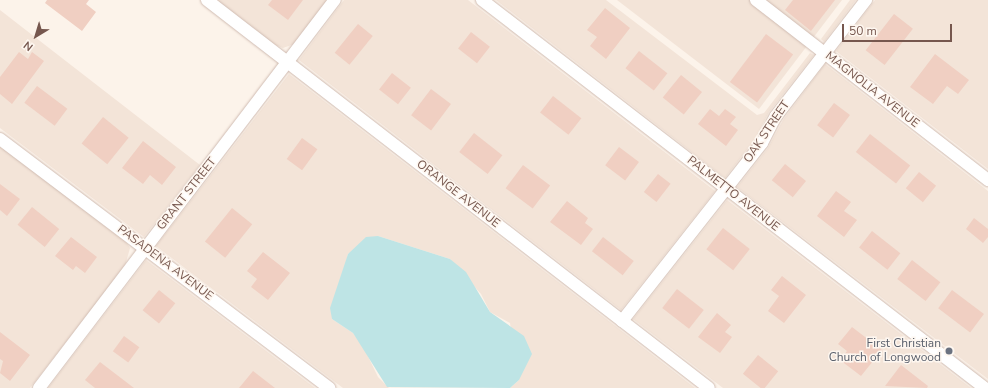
<!DOCTYPE html>
<style>
body{margin:0}
#map{position:relative;width:988px;height:388px;overflow:hidden;background:#fcf3ea;font-family:"Nunito Sans",sans-serif}
div>[style]{position:absolute}
[style*='--x']{left:calc(var(--x)*1px);top:calc(var(--y)*1px);width:calc(var(--w)*1px);rotate:calc(var(--a)*1deg)}
.residential>*{inset:0;background:#f3e4d8}
.water>*{inset:0;background:#bee4e5}
.building>*{inset:0;background:#f0cfc2;transform-origin:0 0}
.roads{filter:drop-shadow(0 0 1px #d0bcb2) drop-shadow(0 0 1px #d0bcb2)}
.street>*{height:12px;margin:-6px;padding:0 6px;transform-origin:6px;border-radius:6px;background:#fff}
.dots>*{width:11px;height:11px;translate:-50% -50%;box-sizing:border-box;border:2px solid #fef7f0;border-radius:50%}
span{translate:-50% -50%;white-space:nowrap;text-align:center;line-height:1.15;-webkit-text-stroke:3px #fef7f0;paint-order:stroke}
.street-label{font-size:12px;color:#76574e}
.worship-label{font-size:12px;color:#5b616d}
.right{translate:-100% -50%;text-align:right}
.north{position:absolute;left:16px;top:16px;width:40px;height:40px;-webkit-text-stroke:3px #fef7f0;paint-order:stroke;rotate:218deg;font-size:11px;font-weight:700;line-height:16px;text-align:center;color:#76574e}
.north::after{content:'';display:block;margin:auto;width:14px;height:18px;background:#76574e;clip-path:polygon(50% 0,100% 100%,50% 72%,0 100%)}
.scale{position:absolute;left:842px;top:24px;width:110px;height:18px;box-sizing:border-box;border:2px solid #76574e;border-top:0;padding-left:5px;font-size:12px;line-height:14px;white-space:nowrap;color:#76574e;-webkit-text-stroke:3px #fef7f0;paint-order:stroke}
</style>
<div id="map">
<div class="residential">
<div style="clip-path:polygon(217px 0,327px 0,294px 44px,283px 48px,273px 44px)"></div>
<div style="clip-path:polygon(344px 0,468px 0,715px 191px,621px 310px,299px 60px)"></div>
<div style="clip-path:polygon(496px 0,606px 0,757px 115px,764px 113px,810px 53px,814px 55px,769px 112px,755px 139px,725px 178px)"></div>
<div style="clip-path:polygon(617px 0,842px 0,759px 109px)"></div>
<div style="clip-path:polygon(850px 0,856px 0,824px 42px,821px 39px)"></div>
<div style="clip-path:polygon(875px 0,988px 0,988px 169px,836px 51px)"></div>
<div style="clip-path:polygon(0 10px,200px 165px,144px 237px,0 128px)"></div>
<div style="clip-path:polygon(825px 64px,988px 191px,988px 379px,737px 187px,768px 148px,783px 120px)"></div>
<div style="clip-path:polygon(289px 74px,623px 332px,695px 388px,510px 388px,519px 380px,510px 323px,490px 312px,481px 294px,450px 259px,378px 236px,348px 254px,332px 319px,353px 333px,364px 348px,378px 377px,389px 388px,343px 388px,156px 246px)"></div>
<div style="clip-path:polygon(0 146px,126px 242px,130px 248px,125px 266px,30px 388px,0 388px)"></div>
<div style="clip-path:polygon(727px 200px,971px 388px,723px 388px,633px 319px)"></div>
<div style="clip-path:polygon(146px 260px,315px 388px,48px 388px)"></div>
</div>
<div class="water">
<div style="clip-path:polygon(378px 236px,450px 259px,466px 272px,490px 312px,524px 336px,532px 354px,519px 380px,510px 388px,387px 387px,353px 333px,332px 319px,330px 308px,348px 254px,366px 237px)"></div>
</div>
<div class="building">
<div style="clip-path:polygon(47px 0,89px 0,86px 4px,96px 12px,82px 31px,45px 3px)"></div>
<div style="clip-path:polygon(272px 0,303px 0,288px 20px,268px 5px)"></div>
<div style="clip-path:polygon(793px 0,835px 0,811px 31px,785px 10px)"></div>
<div style="clip-path:polygon(605px 8px,630px 28px,606px 59px,590px 46px,597px 37px,587px 30px)"></div>
<div style="left:894px;top:14px;width:24px;height:46px;rotate:38deg"></div>
<div style="left:358px;top:24px;width:19px;height:37px;rotate:39deg"></div>
<div style="left:471px;top:32px;width:24px;height:21px;rotate:38deg"></div>
<div style="left:766px;top:34px;width:34px;height:60px;rotate:37deg"></div>
<div style="left:639px;top:51px;width:36px;height:22px;rotate:38deg"></div>
<div style="clip-path:polygon(19px 52px,28px 59px,32px 52px,44px 61px,12px 104px,0 94px,0 77px)"></div>
<div style="clip-path:polygon(935px 54px,969px 80px,958px 94px,947px 86px,933px 104px,910px 87px)"></div>
<div style="left:392px;top:73px;width:24px;height:21px;rotate:38deg"></div>
<div style="left:681px;top:75px;width:27px;height:29px;rotate:39deg"></div>
<div style="left:37px;top:86px;width:38px;height:21px;rotate:37deg"></div>
<div style="left:431px;top:89px;width:25px;height:33px;rotate:37deg"></div>
<div style="left:553px;top:96px;width:36px;height:21px;rotate:38deg"></div>
<div style="left:834px;top:103px;width:20px;height:28px;rotate:37deg"></div>
<div style="clip-path:polygon(710px 109px,719px 116px,725px 109px,736px 117px,730px 124px,738px 130px,726px 146px,698px 124px)"></div>
<div style="left:103px;top:117px;width:33px;height:34px;rotate:39deg"></div>
<div style="left:474px;top:133px;width:36px;height:24px;rotate:38deg"></div>
<div style="left:870px;top:134px;width:51px;height:23px;rotate:38deg"></div>
<div style="left:302px;top:138px;width:19px;height:26px;rotate:36deg"></div>
<div style="clip-path:polygon(143px 141px,176px 167px,162px 185px,150px 175px,143px 184px,122px 168px)"></div>
<div style="left:619px;top:147px;width:25px;height:23px;rotate:37deg"></div>
<div style="left:785px;top:164px;width:27px;height:21px;rotate:39deg"></div>
<div style="left:523px;top:165px;width:34px;height:29px;rotate:37deg"></div>
<div style="left:919px;top:172px;width:22px;height:21px;rotate:39deg"></div>
<div style="left:658px;top:174px;width:16px;height:23px;rotate:38deg"></div>
<div style="clip-path:polygon(0 184px,20px 199px,7px 216px,0 210px)"></div>
<div style="clip-path:polygon(836px 191px,851px 202px,844px 211px,857px 220px,844px 237px,817px 216px)"></div>
<div style="clip-path:polygon(567px 201px,588px 218px,585px 223px,593px 229px,581px 245px,550px 222px)"></div>
<div style="left:32px;top:207px;width:35px;height:23px;rotate:39deg"></div>
<div style="left:232px;top:208px;width:26px;height:43px;rotate:39deg"></div>
<div style="clip-path:polygon(974px 218px,988px 229px,988px 237px,983px 243px,966px 229px)"></div>
<div style="left:723px;top:228px;width:34px;height:27px;rotate:38deg"></div>
<div style="left:872px;top:231px;width:36px;height:21px;rotate:38deg"></div>
<div style="clip-path:polygon(71px 237px,97px 257px,85px 273px,76px 266px,73px 270px,55px 256px)"></div>
<div style="left:603px;top:237px;width:39px;height:18px;rotate:38deg"></div>
<div style="clip-path:polygon(263px 252px,290px 273px,268px 300px,251px 287px,257px 279px,247px 271px)"></div>
<div style="left:912px;top:260px;width:36px;height:24px;rotate:38deg"></div>
<div style="clip-path:polygon(782px 276px,806px 295px,784px 323px,768px 311px,779px 296px,771px 290px)"></div>
<div style="left:677px;top:289px;width:34px;height:24px;rotate:38deg"></div>
<div style="left:159px;top:290px;width:21px;height:26px;rotate:39deg"></div>
<div style="left:952px;top:290px;width:40px;height:23px;rotate:37deg"></div>
<div style="clip-path:polygon(717px 313px,731px 325px,725px 332px,732px 337px,720px 353px,698px 337px)"></div>
<div style="clip-path:polygon(852px 327px,882px 350px,861px 376px,840px 360px,847px 351px,838px 344px)"></div>
<div style="clip-path:polygon(0 332px,30px 355px,10px 381px,0 373px,3px 361px,0 359px)"></div>
<div style="left:124px;top:336px;width:19px;height:19px;rotate:36deg"></div>
<div style="left:758px;top:355px;width:26px;height:24px;rotate:39deg"></div>
<div style="clip-path:polygon(100px 362px,134px 388px,95px 388px,85px 380px)"></div>
<div style="clip-path:polygon(901px 365px,928px 386px,927px 388px,885px 386px)"></div>
<div style="clip-path:polygon(253px 371px,275px 388px,239px 388px)"></div>
</div>
<div class="roads">
<div class="street">
<div style="--x:207;--y:0;--w:634;--a:37.7"></div>
<div style="--x:482;--y:0;--w:635;--a:37.65"></div>
<div style="--x:756;--y:0;--w:294;--a:37.8"></div>
<div style="--x:0;--y:139;--w:413;--a:37.1"></div>
<div style="--x:622;--y:321;--w:226;--a:-51.8"></div>
<div style="--x:762;--y:143;--w:30;--a:-63"></div>
<div style="--x:776;--y:116;--w:147;--a:-52.2"></div>
<div style="--x:39;--y:388;--w:488;--a:-52.7"></div>
</div>
</div>
<div class="dots">
<div style="left:949px;top:351px;background:#6b7280"></div>
</div>
<div class="street-label">
<span style="left:872px;top:90px;rotate:38deg">MAGNOLIA AVENUE</span>
<span style="left:767px;top:132px;rotate:-56deg">OAK STREET</span>
<span style="left:187px;top:194px;rotate:-52deg">GRANT STREET</span>
<span style="left:458px;top:194px;rotate:38deg">ORANGE AVENUE</span>
<span style="left:733px;top:194px;rotate:38deg">PALMETTO AVENUE</span>
<span style="left:165px;top:263px;rotate:37deg">PASADENA AVENUE</span>
</div>
<div class="worship-label">
<span class="right" style="left:941px;top:351px">First Christian<br>Church of Longwood</span>
</div>
<div class="north">N</div>
<div class="scale">50 m</div>
</div>
